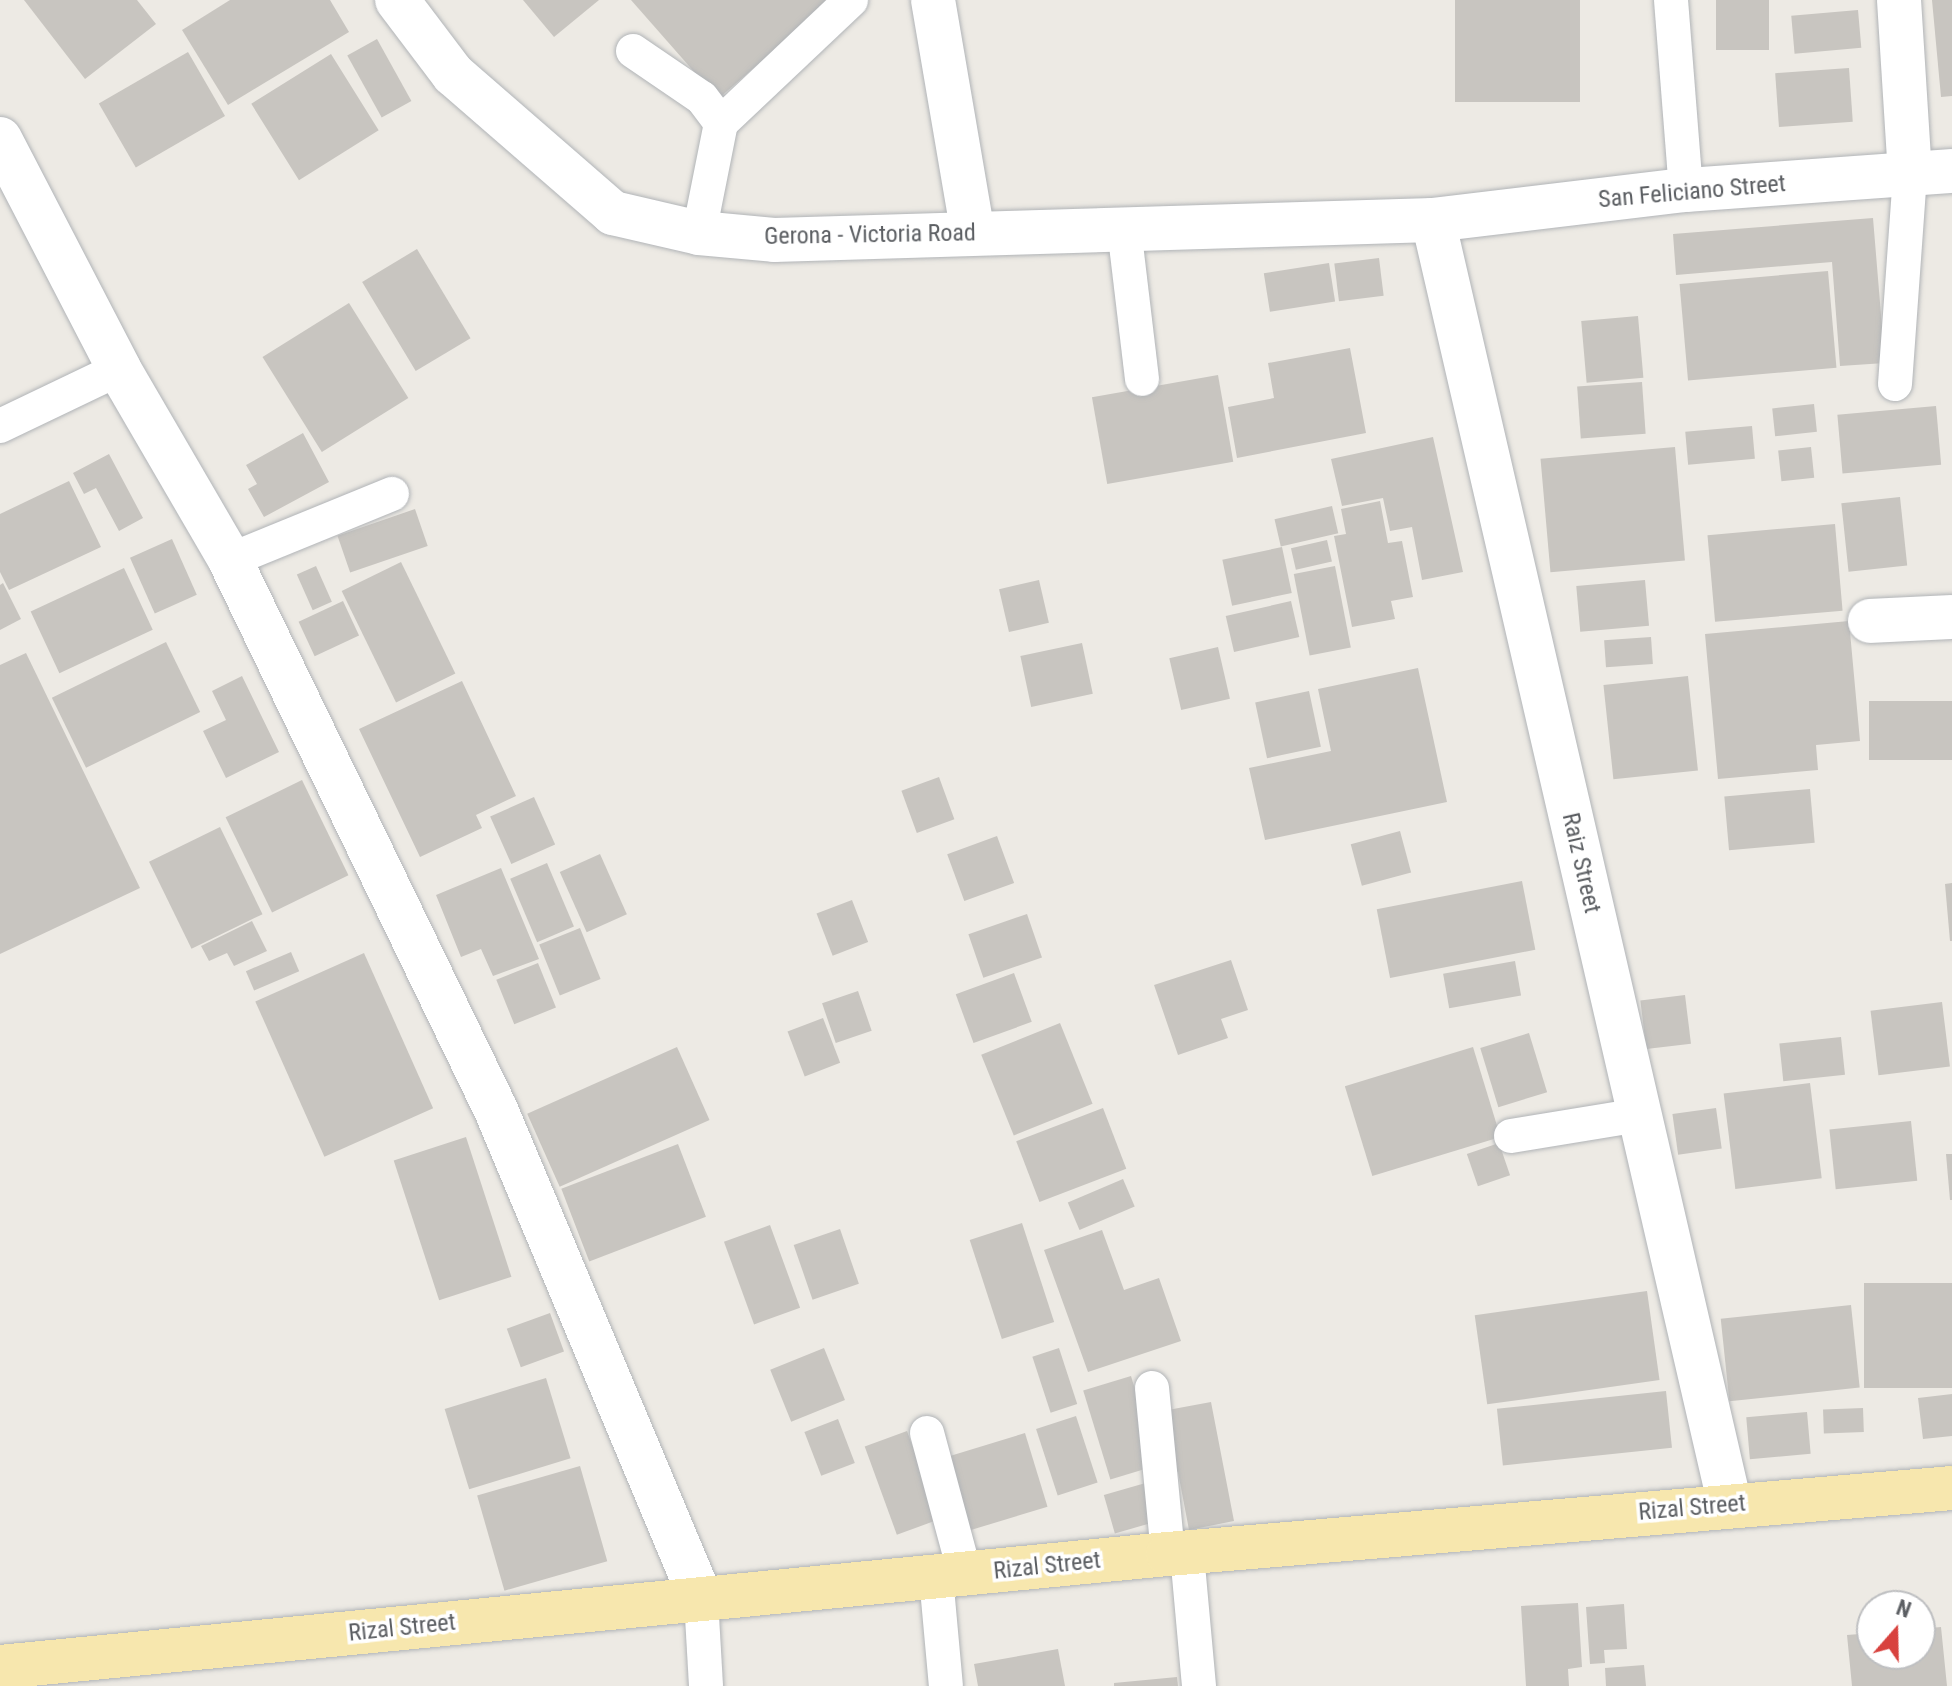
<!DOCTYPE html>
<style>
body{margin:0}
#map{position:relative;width:1952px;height:1686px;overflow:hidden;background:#edeae4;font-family:"Roboto Condensed",sans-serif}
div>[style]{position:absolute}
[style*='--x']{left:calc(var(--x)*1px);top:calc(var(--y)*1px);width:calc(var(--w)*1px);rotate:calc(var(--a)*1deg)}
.building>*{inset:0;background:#c8c5c0;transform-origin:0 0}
.roads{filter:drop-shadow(0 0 2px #b1b4b7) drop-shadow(0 0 2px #b1b4b7)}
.service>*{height:34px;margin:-17px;padding:0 17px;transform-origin:17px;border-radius:17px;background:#fff}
.minor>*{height:44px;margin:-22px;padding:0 22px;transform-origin:22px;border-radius:22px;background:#fff}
.secondary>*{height:44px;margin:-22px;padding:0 22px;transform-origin:22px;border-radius:22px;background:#fff}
.primary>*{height:44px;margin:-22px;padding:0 22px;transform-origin:22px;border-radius:22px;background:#f7e7ae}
span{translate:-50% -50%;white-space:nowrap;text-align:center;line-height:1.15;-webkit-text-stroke:7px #fff;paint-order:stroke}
.street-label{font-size:24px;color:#5c5f63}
.north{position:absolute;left:1856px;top:1590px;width:80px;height:80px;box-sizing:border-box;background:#fff;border:2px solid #bebfc1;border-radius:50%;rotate:20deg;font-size:22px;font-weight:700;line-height:32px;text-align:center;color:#5c5f63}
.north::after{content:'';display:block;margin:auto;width:28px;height:36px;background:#d8423e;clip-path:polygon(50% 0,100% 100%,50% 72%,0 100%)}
</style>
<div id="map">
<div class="building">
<div style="clip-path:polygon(24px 0,137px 0,156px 24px,85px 79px)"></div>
<div style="clip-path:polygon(230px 0,330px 0,349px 32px,228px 105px,182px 30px)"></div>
<div style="clip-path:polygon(523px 0,599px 0,554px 37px)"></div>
<div style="clip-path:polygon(631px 0,832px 0,718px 99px)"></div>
<div style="left:1455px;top:0;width:125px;height:102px"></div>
<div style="left:1716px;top:0;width:53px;height:50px"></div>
<div style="clip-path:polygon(1932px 0,1952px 0,1952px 96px,1941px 97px)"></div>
<div style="left:1858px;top:10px;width:38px;height:67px;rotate:85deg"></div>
<div style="left:377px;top:39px;width:71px;height:34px;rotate:61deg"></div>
<div style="left:188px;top:52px;width:74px;height:103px;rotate:60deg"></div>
<div style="left:331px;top:54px;width:90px;height:94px;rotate:58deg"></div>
<div style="left:1849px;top:68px;width:54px;height:74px;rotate:86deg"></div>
<div style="clip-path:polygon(1873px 218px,1885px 363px,1840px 366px,1832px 262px,1676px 275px,1673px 234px)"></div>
<div style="left:417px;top:249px;width:104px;height:64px;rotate:59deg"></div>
<div style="left:1379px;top:258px;width:38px;height:45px;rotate:83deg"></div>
<div style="left:1329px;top:263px;width:39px;height:66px;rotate:81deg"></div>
<div style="left:1828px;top:271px;width:97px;height:149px;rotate:85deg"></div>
<div style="left:349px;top:303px;width:112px;height:102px;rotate:58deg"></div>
<div style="left:1638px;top:316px;width:62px;height:57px;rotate:85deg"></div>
<div style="clip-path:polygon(1350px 348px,1366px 433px,1237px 458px,1228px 407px,1274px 398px,1268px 363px)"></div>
<div style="left:1218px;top:375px;width:88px;height:128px;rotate:80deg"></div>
<div style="left:1642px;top:382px;width:52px;height:65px;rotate:86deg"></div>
<div style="left:1814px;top:404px;width:28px;height:42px;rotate:84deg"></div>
<div style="left:1936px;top:406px;width:59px;height:99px;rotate:85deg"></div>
<div style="left:1752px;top:426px;width:33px;height:67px;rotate:85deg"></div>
<div style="clip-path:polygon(303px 433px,329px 482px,264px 517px,248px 489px,257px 484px,246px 465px)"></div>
<div style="clip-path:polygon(1433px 437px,1463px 572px,1422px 580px,1412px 527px,1390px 531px,1383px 498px,1342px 506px,1331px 459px)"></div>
<div style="left:1675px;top:447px;width:114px;height:135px;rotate:85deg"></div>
<div style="left:1811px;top:447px;width:31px;height:33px;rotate:84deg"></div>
<div style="clip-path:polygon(109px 454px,143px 518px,119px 531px,96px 488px,84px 494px,73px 473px)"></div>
<div style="clip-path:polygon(69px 481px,101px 547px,9px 590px,0 572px,0 514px)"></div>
<div style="left:1900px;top:497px;width:69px;height:59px;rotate:84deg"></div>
<div style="clip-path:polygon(1380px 501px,1388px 543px,1402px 541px,1413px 597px,1391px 601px,1395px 619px,1352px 627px,1334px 536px,1346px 534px,1341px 509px)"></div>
<div style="left:1332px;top:506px;width:28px;height:59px;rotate:77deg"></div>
<div style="left:415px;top:509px;width:39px;height:82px;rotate:71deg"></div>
<div style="left:1835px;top:524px;width:87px;height:128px;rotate:85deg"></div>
<div style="left:172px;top:539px;width:61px;height:46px;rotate:66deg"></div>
<div style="left:1327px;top:540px;width:22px;height:37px;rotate:77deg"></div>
<div style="left:1282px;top:547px;width:47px;height:61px;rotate:78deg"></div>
<div style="left:401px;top:562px;width:124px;height:66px;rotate:64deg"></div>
<div style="left:316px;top:566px;width:39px;height:21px;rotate:66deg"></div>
<div style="left:1335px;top:566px;width:83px;height:42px;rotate:79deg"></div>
<div style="left:124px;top:568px;width:68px;height:103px;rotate:65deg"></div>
<div style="left:1039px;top:580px;width:44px;height:41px;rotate:77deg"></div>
<div style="left:1645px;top:580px;width:46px;height:69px;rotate:85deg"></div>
<div style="clip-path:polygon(3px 583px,21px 619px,0 630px,0 585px)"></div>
<div style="left:343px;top:601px;width:38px;height:49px;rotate:65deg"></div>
<div style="left:1291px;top:601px;width:37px;height:67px;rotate:77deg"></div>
<div style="clip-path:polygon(1849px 621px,1860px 741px,1816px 745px,1818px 770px,1718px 779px,1705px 634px)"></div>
<div style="left:1651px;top:637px;width:27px;height:47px;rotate:86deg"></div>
<div style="left:166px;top:642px;width:78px;height:127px;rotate:64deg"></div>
<div style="left:1082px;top:643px;width:52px;height:63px;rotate:78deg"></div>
<div style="left:1218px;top:647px;width:53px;height:50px;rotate:77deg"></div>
<div style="clip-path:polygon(26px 653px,140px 888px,0 954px,0 665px)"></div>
<div style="clip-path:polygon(1418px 668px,1447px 802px,1265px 840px,1249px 768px,1331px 751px,1318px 689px)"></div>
<div style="clip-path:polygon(242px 676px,279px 752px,226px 778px,203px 731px,226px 720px,212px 691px)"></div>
<div style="left:1688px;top:676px;width:95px;height:85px;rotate:84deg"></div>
<div style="clip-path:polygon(462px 681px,516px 796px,476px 815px,482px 828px,420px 857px,359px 729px)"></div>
<div style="left:1309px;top:691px;width:57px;height:55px;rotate:78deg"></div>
<div style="left:1952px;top:701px;width:59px;height:83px;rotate:90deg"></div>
<div style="left:939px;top:777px;width:45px;height:40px;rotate:70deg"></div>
<div style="left:302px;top:780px;width:106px;height:85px;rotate:64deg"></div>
<div style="left:1810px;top:789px;width:54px;height:86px;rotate:85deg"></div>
<div style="left:534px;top:797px;width:52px;height:48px;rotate:66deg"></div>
<div style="left:220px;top:827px;width:97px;height:79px;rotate:64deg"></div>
<div style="left:1400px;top:831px;width:43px;height:51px;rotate:75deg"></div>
<div style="left:997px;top:836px;width:50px;height:53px;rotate:70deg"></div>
<div style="left:600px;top:854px;width:66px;height:44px;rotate:66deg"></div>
<div style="left:547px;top:863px;width:69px;height:40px;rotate:67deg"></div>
<div style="clip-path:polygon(501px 868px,539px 959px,493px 976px,481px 949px,461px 957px,436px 895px)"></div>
<div style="left:1522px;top:881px;width:70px;height:148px;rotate:79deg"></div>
<div style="clip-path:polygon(1952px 883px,1952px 941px,1950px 941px,1945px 884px)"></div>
<div style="left:852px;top:900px;width:45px;height:38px;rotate:69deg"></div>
<div style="left:1027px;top:914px;width:46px;height:62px;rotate:71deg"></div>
<div style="clip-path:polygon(252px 921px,267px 951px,234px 966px,227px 953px,209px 961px,201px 946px)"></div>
<div style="left:580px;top:928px;width:55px;height:44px;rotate:68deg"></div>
<div style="left:291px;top:952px;width:21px;height:49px;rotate:67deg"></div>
<div style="left:364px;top:953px;width:170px;height:119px;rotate:66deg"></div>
<div style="clip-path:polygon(1231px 960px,1248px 1010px,1221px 1019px,1228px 1038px,1178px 1055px,1154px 985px)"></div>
<div style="left:1515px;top:961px;width:35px;height:73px;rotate:80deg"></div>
<div style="left:538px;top:963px;width:48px;height:45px;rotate:68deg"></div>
<div style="left:1014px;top:973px;width:52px;height:62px;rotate:70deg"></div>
<div style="left:858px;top:991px;width:42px;height:38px;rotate:71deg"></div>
<div style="left:1685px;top:995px;width:49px;height:45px;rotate:83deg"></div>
<div style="left:1942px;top:1002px;width:65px;height:72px;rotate:83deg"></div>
<div style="left:823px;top:1018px;width:48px;height:38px;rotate:69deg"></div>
<div style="left:1060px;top:1023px;width:87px;height:85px;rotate:68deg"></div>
<div style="left:1529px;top:1033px;width:62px;height:51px;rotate:73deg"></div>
<div style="left:1841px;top:1037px;width:38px;height:62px;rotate:84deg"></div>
<div style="left:677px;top:1047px;width:80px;height:164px;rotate:66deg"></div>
<div style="left:1473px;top:1047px;width:94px;height:134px;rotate:73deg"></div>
<div style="left:1810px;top:1083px;width:96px;height:87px;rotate:83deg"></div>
<div style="left:1103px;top:1108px;width:65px;height:93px;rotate:69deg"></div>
<div style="left:1716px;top:1108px;width:41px;height:44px;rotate:82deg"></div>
<div style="left:1911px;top:1121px;width:60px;height:82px;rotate:84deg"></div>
<div style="left:466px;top:1137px;width:147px;height:76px;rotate:72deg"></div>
<div style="left:1499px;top:1143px;width:34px;height:34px;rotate:71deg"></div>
<div style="left:678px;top:1144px;width:78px;height:125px;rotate:69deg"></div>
<div style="clip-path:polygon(1946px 1154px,1952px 1154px,1952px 1200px,1950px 1200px)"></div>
<div style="left:1123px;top:1179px;width:30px;height:60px;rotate:67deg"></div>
<div style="left:1022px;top:1223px;width:104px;height:55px;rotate:72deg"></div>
<div style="left:770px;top:1225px;width:88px;height:49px;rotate:70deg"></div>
<div style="left:840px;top:1229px;width:58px;height:49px;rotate:71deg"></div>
<div style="clip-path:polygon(1102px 1230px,1124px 1290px,1159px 1278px,1181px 1341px,1088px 1372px,1044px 1250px)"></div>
<div style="left:1952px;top:1283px;width:105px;height:88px;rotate:90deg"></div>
<div style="left:1647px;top:1291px;width:90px;height:174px;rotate:82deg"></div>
<div style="left:1851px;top:1305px;width:83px;height:131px;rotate:84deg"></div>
<div style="left:550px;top:1313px;width:41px;height:46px;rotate:70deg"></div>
<div style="left:824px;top:1348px;width:56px;height:58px;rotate:68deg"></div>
<div style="left:1059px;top:1348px;width:59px;height:28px;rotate:72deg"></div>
<div style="left:1131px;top:1376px;width:93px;height:50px;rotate:73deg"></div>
<div style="left:546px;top:1378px;width:84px;height:106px;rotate:73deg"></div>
<div style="left:1666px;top:1391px;width:57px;height:170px;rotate:84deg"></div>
<div style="clip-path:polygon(1952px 1394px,1952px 1436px,1923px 1439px,1918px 1398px)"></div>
<div style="clip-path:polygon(1211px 1402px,1234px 1521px,1189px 1530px,1178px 1472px,1168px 1474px,1157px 1412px)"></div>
<div style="left:1863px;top:1408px;width:24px;height:40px;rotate:88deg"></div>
<div style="left:1807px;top:1412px;width:42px;height:61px;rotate:85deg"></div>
<div style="left:1076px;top:1416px;width:70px;height:42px;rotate:72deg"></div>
<div style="left:838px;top:1419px;width:47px;height:36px;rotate:69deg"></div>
<div style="left:907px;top:1431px;width:94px;height:45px;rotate:70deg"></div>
<div style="left:1025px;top:1433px;width:77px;height:81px;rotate:73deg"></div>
<div style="left:580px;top:1466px;width:99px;height:107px;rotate:74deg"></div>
<div style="left:1149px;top:1482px;width:40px;height:47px;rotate:74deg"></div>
<div style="clip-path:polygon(1578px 1603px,1582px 1667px,1568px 1669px,1569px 1686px,1526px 1686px,1521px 1606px)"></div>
<div style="clip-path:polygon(1624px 1604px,1627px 1649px,1604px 1650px,1605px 1663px,1590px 1664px,1586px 1607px)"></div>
<div style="clip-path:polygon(1941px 1627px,1947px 1686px,1852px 1686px,1847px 1635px,1872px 1633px,1872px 1654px,1920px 1654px,1920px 1629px)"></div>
<div style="clip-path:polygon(1058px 1649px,1065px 1686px,978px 1686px,974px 1664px)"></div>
<div style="clip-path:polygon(1644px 1665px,1646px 1686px,1606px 1686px,1605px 1668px)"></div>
<div style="clip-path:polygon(1177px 1677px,1178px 1686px,1114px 1686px,1114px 1683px)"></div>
</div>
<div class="roads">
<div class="service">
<div style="--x:1671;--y:0;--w:191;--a:85.5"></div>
<div style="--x:633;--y:51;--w:83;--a:34.3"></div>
<div style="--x:702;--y:98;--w:31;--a:53"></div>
<div style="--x:721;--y:123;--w:112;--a:101.3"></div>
<div style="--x:721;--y:123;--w:179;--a:-43.4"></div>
<div style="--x:1124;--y:228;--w:152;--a:83.2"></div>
<div style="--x:1895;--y:384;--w:209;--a:-85.9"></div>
<div style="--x:0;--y:426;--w:132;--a:-25.6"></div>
<div style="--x:230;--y:560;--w:175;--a:-22.2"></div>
<div style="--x:1511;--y:1136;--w:130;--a:-9.3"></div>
<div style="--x:1152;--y:1388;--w:167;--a:84.5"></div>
<div style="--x:927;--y:1433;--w:146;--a:74.9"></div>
<div style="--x:1187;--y:1554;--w:133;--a:84.8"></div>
<div style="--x:936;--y:1577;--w:109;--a:84.8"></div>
<div style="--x:701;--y:1599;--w:87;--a:86.7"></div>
</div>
<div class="minor">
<div style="--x:933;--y:0;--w:236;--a:80.3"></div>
<div style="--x:1899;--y:0;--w:176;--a:86.4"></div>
<div style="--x:0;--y:139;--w:259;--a:62.6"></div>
<div style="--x:119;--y:369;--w:221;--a:59.8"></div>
<div style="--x:230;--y:560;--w:611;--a:64.19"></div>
<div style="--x:496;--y:1110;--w:530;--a:67.26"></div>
<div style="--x:1433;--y:220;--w:1319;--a:76.99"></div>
<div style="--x:1870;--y:621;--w:82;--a:-2.8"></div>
</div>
<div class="secondary">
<div style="--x:397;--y:0;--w:93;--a:52.9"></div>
<div style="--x:453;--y:74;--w:212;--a:41"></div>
<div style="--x:613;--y:213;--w:88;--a:13.1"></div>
<div style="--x:699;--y:233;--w:75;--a:5.3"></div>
<div style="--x:774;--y:240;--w:659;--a:-1.74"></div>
<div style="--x:1433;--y:220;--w:255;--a:-6.8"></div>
<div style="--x:1686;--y:190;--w:267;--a:-4.1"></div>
</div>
<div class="primary">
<div style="--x:0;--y:1667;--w:1173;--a:-5.53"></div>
<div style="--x:1168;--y:1554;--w:787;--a:-4.81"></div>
</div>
</div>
<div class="street-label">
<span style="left:1692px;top:192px;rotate:-5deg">San Feliciano Street</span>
<span style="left:870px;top:235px;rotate:-1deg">Gerona - Victoria Road</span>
<span style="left:1581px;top:863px;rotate:77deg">Raiz Street</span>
<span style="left:1692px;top:1508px;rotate:-5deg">Rizal Street</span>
<span style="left:1047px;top:1566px;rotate:-6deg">Rizal Street</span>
<span style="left:402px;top:1628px;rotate:-6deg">Rizal Street</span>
</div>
<div class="north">N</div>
</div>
